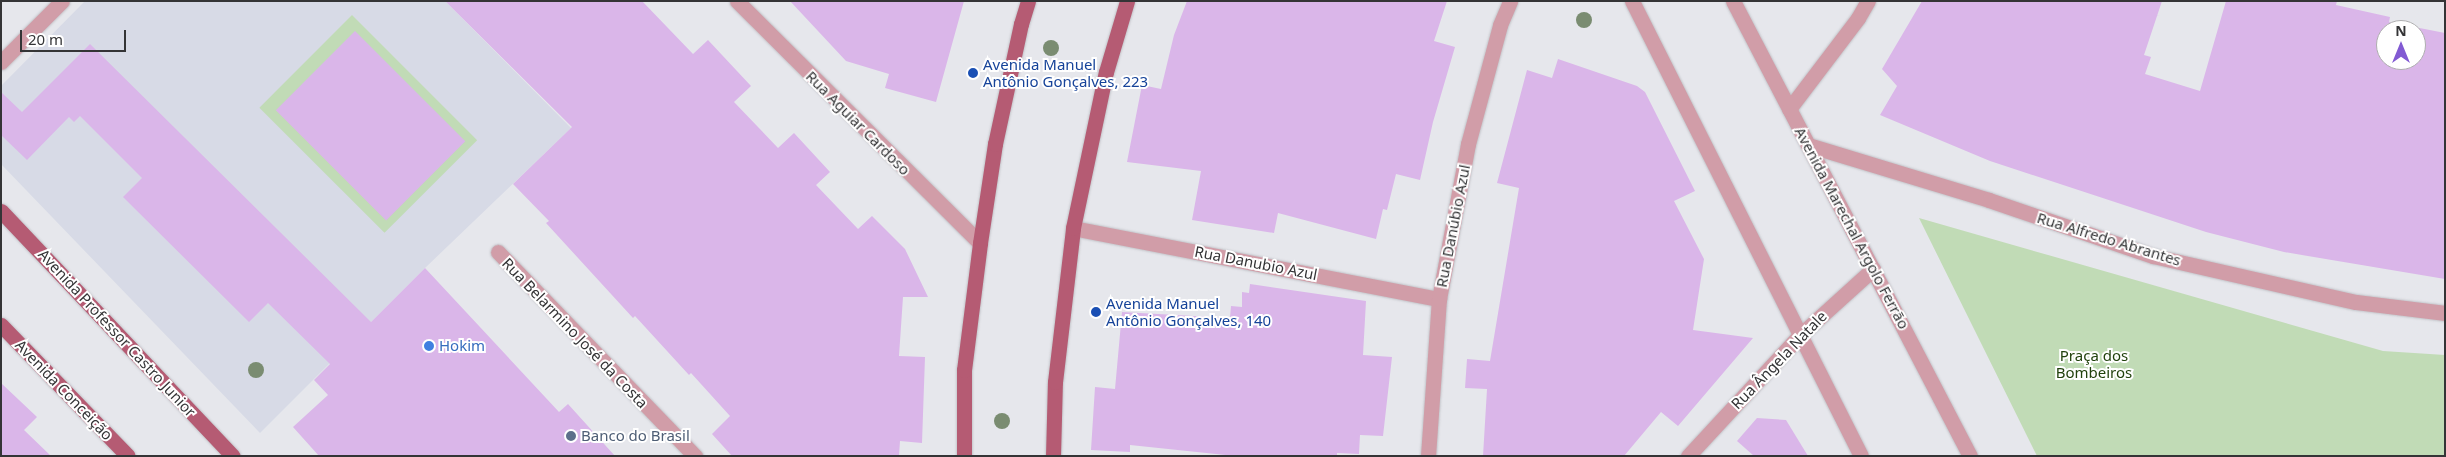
<!DOCTYPE html>
<meta charset="utf-8">
<style>
body{margin:0}
#map{position:relative;width:2446px;height:457px;overflow:hidden;background:#e6e7ec;font-family:"Noto Sans",sans-serif}
div>[style]{position:absolute}
[style*='--x']{left:calc(var(--x)*1px);top:calc(var(--y)*1px);width:calc(var(--w)*1px);rotate:calc(var(--a)*1deg)}
.built>*{inset:0;background:#d7dae6}
.green>*{inset:0;background:#c1dbb6;transform-origin:0 0}
.building>*{inset:0;background:#dab6e9;transform-origin:0 0}
.roads{filter:drop-shadow(0 0 1px #c2c3c8) drop-shadow(0 0 1px #c2c3c8)}
.minor>*{height:15px;margin:-7.5px;padding:0 7.5px;transform-origin:7.5px;border-radius:7.5px;background:#d19da8}
.major>*{height:15px;margin:-7.5px;padding:0 7.5px;transform-origin:7.5px;border-radius:7.5px;background:#b55b73}
.trees>*{width:16px;height:16px;margin:-8px;border-radius:50%;background:#7a8c71}
.dots>*{width:14px;height:14px;translate:-50% -50%;box-sizing:border-box;border:2px solid #fff;border-radius:50%}
span{translate:-50% -50%;white-space:nowrap;text-align:center;line-height:1.15;-webkit-text-stroke:4px #fff;paint-order:stroke}
.transit-label{font-size:15px;color:#164399}
.left{translate:0 -50%;text-align:left}
.street-label{font-size:15px;color:#343436}
.shop-label{font-size:15px;color:#366cbe}
.park-label{font-size:15px;color:#21420d}
.service-label{font-size:15px;color:#4e5e75}
.frame{position:absolute;inset:0;border:2px solid #343436;pointer-events:none}
.north{position:absolute;left:2376px;top:20px;width:50px;height:50px;box-sizing:border-box;background:#fff;border:1px solid #aeaeaf;border-radius:50%;rotate:0deg;font-size:14px;font-weight:700;line-height:20px;text-align:center;color:#343436}
.north::after{content:'';display:block;margin:auto;width:18px;height:22px;background:#825ad3;clip-path:polygon(50% 0,100% 100%,50% 72%,0 100%)}
.scale{position:absolute;left:20px;top:30px;width:106px;height:22px;box-sizing:border-box;border:2px solid #343436;border-top:0;padding-left:6px;font-size:15px;line-height:18px;white-space:nowrap;color:#343436;-webkit-text-stroke:4px #fff;paint-order:stroke}
</style>
<div id="map">
<div class="built">
<div style="clip-path:polygon(85px 1px,445px 1px,571px 128px,425px 268px,260px 433px,1px 164px,1px 86px)"></div>
</div>
<div class="green">
<div style="left:352px;top:15px;width:177px;height:131px;rotate:45deg"></div>
<div style="clip-path:polygon(1919px 218px,2383px 351px,2445px 355px,2445px 456px,2037px 456px)"></div>
</div>
<div class="building">
<div style="clip-path:polygon(445px 1px,642px 1px,693px 54px,708px 40px,751px 86px,734px 102px,778px 148px,794px 133px,830px 172px,816px 185px,858px 229px,872px 216px,905px 249px,928px 297px,903px 297px,899px 356px,925px 357px,922px 443px,900px 441px,899px 456px,732px 456px,712px 434px,730px 416px,691px 373px,689px 375px,635px 316px,633px 318px,546px 223px,549px 221px,513px 184px,572px 127px)"></div>
<div style="clip-path:polygon(790px 1px,964px 1px,936px 102px,885px 88px,889px 74px,846px 61px)"></div>
<div style="clip-path:polygon(1187px 1px,1447px 1px,1434px 41px,1455px 47px,1433px 122px,1420px 180px,1396px 174px,1387px 210px,1383px 209px,1376px 239px,1278px 213px,1274px 233px,1192px 220px,1201px 171px,1127px 162px,1142px 85px,1161px 89px,1174px 35px)"></div>
<div style="clip-path:polygon(evenodd,1922px 1px,2162px 1px,2144px 55px,2151px 57px,2145px 74px,2200px 91px,2226px 1px,2337px 1px,2336px 5px,2390px 17px,2389px 22px,2445px 33px,2445px 279px,2284px 252px,2206px 232px,1990px 161px,1880px 115px,1897px 86px,1882px 69px,1922px 1px,2386px 30px,2416px 30px,2416px 60px,2386px 60px,2386px 30px)"></div>
<div style="left:355px;top:31px;width:156px;height:112px;rotate:45deg"></div>
<div style="clip-path:polygon(90px 44px,371px 322px,425px 268px,559px 412px,568px 404px,615px 456px,319px 456px,293px 427px,328px 395px,314px 380px,330px 364px,268px 303px,249px 322px,123px 197px,142px 178px,80px 116px,74px 122px,69px 117px,27px 160px,1px 135px,1px 92px,22px 112px)"></div>
<div style="clip-path:polygon(1558px 59px,1637px 86px,1645px 92px,1695px 191px,1674px 201px,1704px 259px,1693px 330px,1753px 338px,1678px 426px,1661px 412px,1624px 456px,1483px 456px,1487px 389px,1465px 388px,1467px 359px,1490px 361px,1519px 188px,1497px 183px,1527px 70px,1552px 78px)"></div>
<div style="clip-path:polygon(1250px 284px,1366px 301px,1363px 355px,1392px 357px,1383px 436px,1360px 435px,1359px 454px,1337px 453px,1337px 456px,1235px 456px,1130px 445px,1130px 452px,1091px 450px,1095px 387px,1115px 389px,1122px 312px,1230px 318px,1231px 306px,1242px 307px,1242px 292px,1249px 293px)"></div>
<div style="clip-path:polygon(1px 383px,37px 417px,24px 430px,51px 456px,1px 456px)"></div>
<div style="clip-path:polygon(1757px 418px,1786px 420px,1808px 456px,1754px 456px,1737px 441px)"></div>
</div>
<div class="roads">
<div class="minor">
<div style="--x:737;--y:1;--w:343;--a:44.9"></div>
<div style="--x:1632;--y:1;--w:509;--a:63.28"></div>
<div style="--x:1733;--y:1;--w:513;--a:62.49"></div>
<div style="--x:1;--y:62;--w:86;--a:-45"></div>
<div style="--x:1789;--y:109;--w:114;--a:-52.8"></div>
<div style="--x:1858;--y:18;--w:20;--a:-60"></div>
<div style="--x:1808;--y:145;--w:189;--a:16.9"></div>
<div style="--x:1989;--y:200;--w:173;--a:18.9"></div>
<div style="--x:2153;--y:256;--w:208;--a:12.8"></div>
<div style="--x:2356;--y:302;--w:90;--a:7"></div>
<div style="--x:1073;--y:228;--w:373;--a:11"></div>
<div style="--x:498;--y:252;--w:284;--a:46"></div>
<div style="--x:1428;--y:456;--w:157;--a:-86"></div>
<div style="--x:1439;--y:299;--w:158;--a:-79.4"></div>
<div style="--x:1468;--y:144;--w:123;--a:-74.9"></div>
<div style="--x:1500;--y:25;--w:26;--a:-67"></div>
<div style="--x:1688;--y:456;--w:163;--a:-47.2"></div>
<div style="--x:1799;--y:336;--w:100;--a:-42.2"></div>
</div>
<div class="major">
<div style="--x:1;--y:211;--w:337;--a:46.6"></div>
<div style="--x:1;--y:325;--w:182;--a:45.9"></div>
<div style="--x:964;--y:456;--w:86;--a:-90"></div>
<div style="--x:964;--y:370;--w:128;--a:-82.8"></div>
<div style="--x:980;--y:243;--w:100;--a:-81.4"></div>
<div style="--x:995;--y:144;--w:123;--a:-77.8"></div>
<div style="--x:1021;--y:24;--w:24;--a:-73"></div>
<div style="--x:1053;--y:456;--w:74;--a:-88.5"></div>
<div style="--x:1055;--y:382;--w:155;--a:-83.3"></div>
<div style="--x:1073;--y:228;--w:159;--a:-78.1"></div>
<div style="--x:1106;--y:72;--w:74;--a:-73.5"></div>
</div>
</div>
<div class="trees">
<div style="left:1584px;top:20px"></div>
<div style="left:1051px;top:48px"></div>
<div style="left:256px;top:370px"></div>
<div style="left:1002px;top:421px"></div>
</div>
<div class="dots">
<div style="left:973px;top:73px;background:#1a4fb4"></div>
<div style="left:1096px;top:312px;background:#1a4fb4"></div>
<div style="left:429px;top:346px;background:#3f7fe0"></div>
<div style="left:571px;top:436px;background:#5c6f8a"></div>
</div>
<div class="transit-label">
<span class="left" style="left:983px;top:73px">Avenida Manuel<br>Antônio Gonçalves, 223</span>
<span class="left" style="left:1106px;top:312px">Avenida Manuel<br>Antônio Gonçalves, 140</span>
</div>
<div class="street-label">
<span style="left:858px;top:123px;rotate:45deg">Rua Aguiar Cardoso</span>
<span style="left:1453px;top:226px;rotate:-79deg">Rua Danúbio Azul</span>
<span style="left:1852px;top:228px;rotate:62deg">Avenida Marechal Argolo Ferrão</span>
<span style="left:2109px;top:239px;rotate:17deg">Rua Alfredo Abrantes</span>
<span style="left:1256px;top:263px;rotate:11deg">Rua Danubio Azul</span>
<span style="left:117px;top:333px;rotate:47deg">Avenida Professor Castro Junior</span>
<span style="left:575px;top:333px;rotate:46deg">Rua Belarmino José da Costa</span>
<span style="left:1779px;top:360px;rotate:-46deg">Rua Ângela Natale</span>
<span style="left:64px;top:390px;rotate:46deg">Avenida Conceição</span>
</div>
<div class="shop-label">
<span class="left" style="left:439px;top:346px">Hokim</span>
</div>
<div class="park-label">
<span style="left:2094px;top:364px">Praça dos<br>Bombeiros</span>
</div>
<div class="service-label">
<span class="left" style="left:581px;top:436px">Banco do Brasil</span>
</div>
<div class="frame"></div>
<div class="north">N</div>
<div class="scale">20 m</div>
</div>
